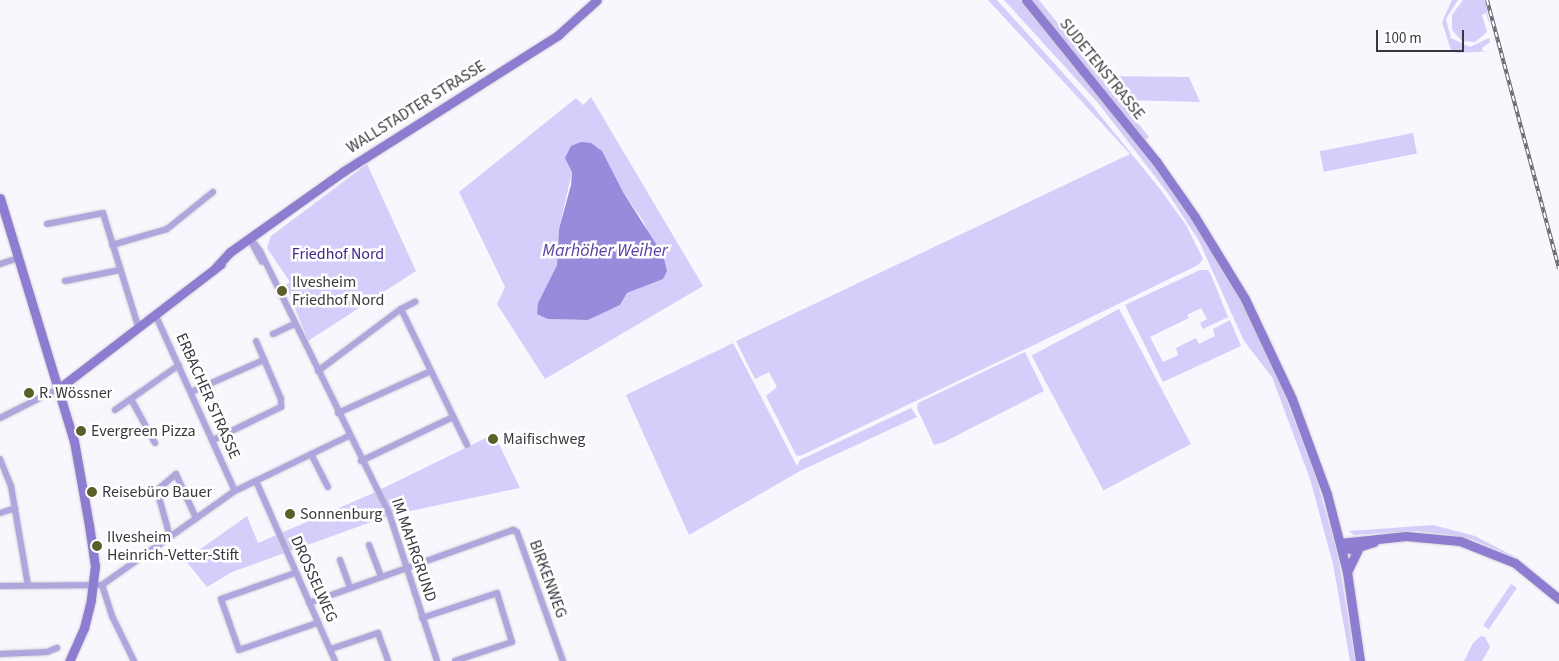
<!DOCTYPE html>
<meta charset="utf-8">
<style>
body{margin:0}
#map{position:relative;width:1559px;height:661px;overflow:hidden;background:#f8f7fd;font-family:"Source Sans 3",sans-serif}
div>[style]{position:absolute}
[style*='--x']{left:calc(var(--x)*1px);top:calc(var(--y)*1px);width:calc(var(--w)*1px);rotate:calc(var(--a)*1deg)}
.green>*{inset:0;background:#d5cefa;transform-origin:0 0}
.water>*{inset:0;background:#9a8adb}
.roads{filter:drop-shadow(0 0 1px #d2d1d7) drop-shadow(0 0 1px #d2d1d7)}
.street>*{height:6px;margin:-3px;padding:0 3px;transform-origin:3px;border-radius:3px;background:#afa6de}
.secondary>*{height:9px;margin:-4.5px;padding:0 4.5px;transform-origin:4.5px;border-radius:4.5px;background:#8d7ccf}
.rail>*{height:4px;margin-top:-2px;transform-origin:0;background:repeating-linear-gradient(90deg,#fff 0 5.5px,#68676d 0 11px);box-sizing:border-box;border-block:1px solid #68676d}
.dots>*{width:14px;height:14px;translate:-50% -50%;box-sizing:border-box;border:2px solid #fff;border-radius:50%}
span{translate:-50% -50%;white-space:nowrap;text-align:center;line-height:1.15;-webkit-text-stroke:5px #fff;paint-order:stroke}
.street-label{font-size:16px;color:#39383e}
.park-label{font-size:16px;color:#442685}
.poi-label{font-size:16px;color:#39383e}
.left{translate:0 -50%;text-align:left}
.water-label{font-size:18px;color:#5b41a1;font-style:italic}
.scale{position:absolute;left:1376px;top:30px;width:88px;height:22px;box-sizing:border-box;border:2px solid #39383e;border-top:0;padding-left:6px;font-size:15px;line-height:18px;white-space:nowrap;color:#39383e;-webkit-text-stroke:4px #fff;paint-order:stroke}
</style>
<div id="map">
<div class="green">
<div style="clip-path:polygon(988px 0,997px 0,1091px 104px,1160px 189px,1186px 225px,1203px 259px,1198px 265px,1034px 345px,800px 456px,796px 455px,766px 396px,777px 387px,769px 372px,755px 379px,736px 341px,1130px 154px)"></div>
<div style="clip-path:polygon(1004px 0,1020px 0,1130px 133px,1160px 171px,1230px 280px,1273px 363px,1317px 481px,1338px 556px,1355px 661px,1350px 661px,1333px 564px,1310px 479px,1272px 377px,1244px 341px,1199px 241px,1167px 192px,1098px 103px)"></div>
<div style="clip-path:polygon(1031px 0,1039px 0,1149px 137px,1145px 140px)"></div>
<div style="clip-path:polygon(1452px 0,1458px 0,1446px 19px,1451px 38px,1470px 47px,1489px 38px,1490px 42px,1482px 48px,1483px 51px,1491px 51px,1457px 53px,1451px 50px,1442px 22px)"></div>
<div style="clip-path:polygon(1463px 0,1485px 0,1490px 26px,1486px 13px,1482px 15px,1487px 32px,1475px 42px,1462px 41px,1452px 30px,1452px 15px)"></div>
<div style="clip-path:polygon(1105px 76px,1189px 77px,1200px 102px,1124px 100px)"></div>
<div style="clip-path:polygon(evenodd,591px 97px,703px 286px,545px 379px,497px 304px,505px 287px,459px 192px,576px 98px,583px 105px,591px 97px,598px 147px,623px 192px,644px 222px,651px 242px,663px 256px,662px 279px,627px 293px,620px 305px,588px 320px,548px 319px,538px 303px,557px 265px,559px 229px,572px 172px,598px 147px)"></div>
<div style="left:1413px;top:133px;width:21px;height:95px;rotate:79deg"></div>
<div style="clip-path:polygon(367px 164px,416px 271px,308px 341px,286px 285px,290px 282px,267px 248px,271px 236px)"></div>
<div style="clip-path:polygon(1200px 270px,1208px 270px,1211px 275px,1228px 317px,1203px 329px,1200px 323px,1207px 319px,1201px 308px,1187px 315px,1189px 318px,1150px 337px,1163px 362px,1178px 355px,1176px 348px,1196px 338px,1199px 344px,1215px 336px,1213px 329px,1230px 320px,1241px 346px,1163px 382px,1125px 305px)"></div>
<div style="left:1119px;top:309px;width:153px;height:99px;rotate:62deg"></div>
<div style="clip-path:polygon(733px 343px,797px 466px,800px 460px,911px 408px,917px 417px,800px 471px,689px 535px,626px 395px)"></div>
<div style="clip-path:polygon(1025px 352px,1044px 391px,944px 442px,934px 445px,917px 408px,918px 403px)"></div>
<div style="clip-path:polygon(494px 434px,520px 488px,391px 515px,232px 572px,207px 587px,185px 560px,247px 516px,258px 543px,369px 495px)"></div>
<div style="clip-path:polygon(1433px 525px,1475px 536px,1519px 559px,1473px 540px,1450px 535px,1415px 531px,1354px 535px,1349px 531px)"></div>
<div style="left:1511px;top:584px;width:7px;height:50px;rotate:34deg"></div>
<div style="clip-path:polygon(1481px 636px,1485px 637px,1490px 647px,1482px 661px,1464px 661px,1473px 643px)"></div>
</div>
<div class="water">
<div style="clip-path:polygon(581px 142px,591px 143px,602px 151px,623px 192px,663px 255px,667px 271px,663px 279px,627px 293px,620px 305px,588px 320px,548px 319px,537px 314px,538px 303px,557px 265px,559px 229px,571px 185px,572px 172px,565px 158px,571px 146px)"></div>
</div>
<div class="roads">
<div class="street">
<div style="--x:47;--y:224;--w:57;--a:-11.1"></div>
<div style="--x:103;--y:213;--w:118;--a:72.8"></div>
<div style="--x:251;--y:239;--w:15;--a:53"></div>
<div style="--x:260;--y:251;--w:292;--a:63.8"></div>
<div style="--x:389;--y:513;--w:156;--a:72"></div>
<div style="--x:252;--y:243;--w:21;--a:62"></div>
<div style="--x:112;--y:245;--w:57;--a:-16.2"></div>
<div style="--x:167;--y:229;--w:59;--a:-38.8"></div>
<div style="--x:0;--y:264;--w:20;--a:-18"></div>
<div style="--x:65;--y:281;--w:56;--a:-11.3"></div>
<div style="--x:401;--y:309;--w:16;--a:-27"></div>
<div style="--x:155;--y:314;--w:194;--a:65.7"></div>
<div style="--x:273;--y:334;--w:23;--a:-25"></div>
<div style="--x:318;--y:371;--w:104;--a:-36.8"></div>
<div style="--x:401;--y:309;--w:151;--a:64.1"></div>
<div style="--x:191;--y:392;--w:80;--a:-23.7"></div>
<div style="--x:131;--y:399;--w:50;--a:61.4"></div>
<div style="--x:115;--y:410;--w:78;--a:-35.1"></div>
<div style="--x:338;--y:413;--w:102;--a:-24.3"></div>
<div style="--x:0;--y:418;--w:65;--a:-26.6"></div>
<div style="--x:213;--y:440;--w:76;--a:-25.9"></div>
<div style="--x:281;--y:407;--w:8;--a:-90"></div>
<div style="--x:281;--y:399;--w:63;--a:-113.3"></div>
<div style="--x:311;--y:454;--w:37;--a:63"></div>
<div style="--x:0;--y:459;--w:29;--a:68"></div>
<div style="--x:11;--y:486;--w:100;--a:80.3"></div>
<div style="--x:361;--y:461;--w:102;--a:-25.6"></div>
<div style="--x:256;--y:481;--w:197;--a:66.3"></div>
<div style="--x:0;--y:513;--w:16;--a:-18"></div>
<div style="--x:170;--y:537;--w:49;--a:-105.5"></div>
<div style="--x:157;--y:490;--w:25;--a:-40"></div>
<div style="--x:176;--y:474;--w:48;--a:65.6"></div>
<div style="--x:369;--y:545;--w:34;--a:69"></div>
<div style="--x:340;--y:560;--w:30;--a:70"></div>
<div style="--x:295;--y:573;--w:78;--a:160.6"></div>
<div style="--x:221;--y:599;--w:54;--a:70.6"></div>
<div style="--x:239;--y:650;--w:83;--a:-19.1"></div>
<div style="--x:102;--y:585;--w:35;--a:72"></div>
<div style="--x:113;--y:618;--w:48;--a:64"></div>
<div style="--x:0;--y:586;--w:102;--a:-0.6"></div>
<div style="--x:102;--y:585;--w:163;--a:-35.3"></div>
<div style="--x:235;--y:491;--w:127;--a:-25.8"></div>
<div style="--x:309;--y:603;--w:217;--a:-19.7"></div>
<div style="--x:513;--y:530;--w:4;--a:27"></div>
<div style="--x:517;--y:532;--w:137;--a:70.4"></div>
<div style="--x:422;--y:618;--w:79;--a:-18.4"></div>
<div style="--x:497;--y:593;--w:51;--a:73"></div>
<div style="--x:512;--y:642;--w:60;--a:161.6"></div>
<div style="--x:331;--y:649;--w:50;--a:-18.8"></div>
<div style="--x:378;--y:633;--w:30;--a:70"></div>
<div style="--x:0;--y:654;--w:47;--a:-2.4"></div>
<div style="--x:47;--y:652;--w:11;--a:-22"></div>
</div>
<div class="secondary">
<div style="--x:1026;--y:0;--w:207;--a:51.1"></div>
<div style="--x:1156;--y:161;--w:68;--a:55.1"></div>
<div style="--x:1195;--y:217;--w:96;--a:58.6"></div>
<div style="--x:1245;--y:299;--w:110;--a:64.8"></div>
<div style="--x:1292;--y:399;--w:101;--a:69.8"></div>
<div style="--x:1327;--y:494;--w:81;--a:75.6"></div>
<div style="--x:1347;--y:572;--w:90;--a:81.7"></div>
<div style="--x:0;--y:198;--w:254;--a:73.1"></div>
<div style="--x:74;--y:441;--w:85;--a:79.9"></div>
<div style="--x:89;--y:525;--w:41;--a:81.7"></div>
<div style="--x:95;--y:566;--w:34;--a:97"></div>
<div style="--x:91;--y:600;--w:29;--a:104"></div>
<div style="--x:84;--y:628;--w:36;--a:114"></div>
<div style="--x:216;--y:267;--w:21;--a:-47"></div>
<div style="--x:230;--y:252;--w:140;--a:-35.4"></div>
<div style="--x:344;--y:171;--w:254;--a:-32.4"></div>
<div style="--x:558;--y:35;--w:52;--a:-41.9"></div>
<div style="--x:58;--y:389;--w:205;--a:-37.5"></div>
<div style="--x:1340;--y:543;--w:66;--a:-6.1"></div>
<div style="--x:1406;--y:536;--w:54;--a:5.3"></div>
<div style="--x:1460;--y:541;--w:59;--a:21.8"></div>
<div style="--x:1515;--y:563;--w:57;--a:39.3"></div>
<div style="--x:1341;--y:548;--w:11;--a:5"></div>
<div style="--x:1352;--y:549;--w:23;--a:-18"></div>
<div style="--x:1347;--y:572;--w:28;--a:-64"></div>
</div>
</div>
<div class="rail">
<div style="--x:1487;--y:0;--w:278;--a:75"></div>
</div>
<div class="dots">
<div style="left:282px;top:291px;background:#5c5f2c"></div>
<div style="left:29px;top:393px;background:#5c5f2c"></div>
<div style="left:81px;top:431px;background:#5c5f2c"></div>
<div style="left:493px;top:439px;background:#5c5f2c"></div>
<div style="left:92px;top:492px;background:#5c5f2c"></div>
<div style="left:290px;top:514px;background:#5c5f2c"></div>
<div style="left:97px;top:546px;background:#5c5f2c"></div>
</div>
<div class="street-label">
<span style="left:1102px;top:69px;rotate:51deg">SUDETENSTRASSE</span>
<span style="left:416px;top:107px;rotate:-32deg">WALLSTADTER STRASSE</span>
<span style="left:208px;top:396px;rotate:66deg">ERBACHER STRASSE</span>
<span style="left:414px;top:550px;rotate:71deg">IM MAHRGRUND</span>
<span style="left:314px;top:579px;rotate:66deg">DROSSELWEG</span>
<span style="left:548px;top:579px;rotate:70deg">BIRKENWEG</span>
</div>
<div class="park-label">
<span style="left:338px;top:254px">Friedhof Nord</span>
</div>
<div class="poi-label">
<span class="left" style="left:292px;top:291px">Ilvesheim<br>Friedhof Nord</span>
<span class="left" style="left:39px;top:393px">R. Wössner</span>
<span class="left" style="left:91px;top:431px">Evergreen Pizza</span>
<span class="left" style="left:503px;top:439px">Maifischweg</span>
<span class="left" style="left:102px;top:492px">Reisebüro Bauer</span>
<span class="left" style="left:300px;top:514px">Sonnenburg</span>
<span class="left" style="left:107px;top:546px">Ilvesheim<br>Heinrich-Vetter-Stift</span>
</div>
<div class="water-label">
<span style="left:605px;top:251px">Marhöher Weiher</span>
</div>
<div class="scale">100 m</div>
</div>
